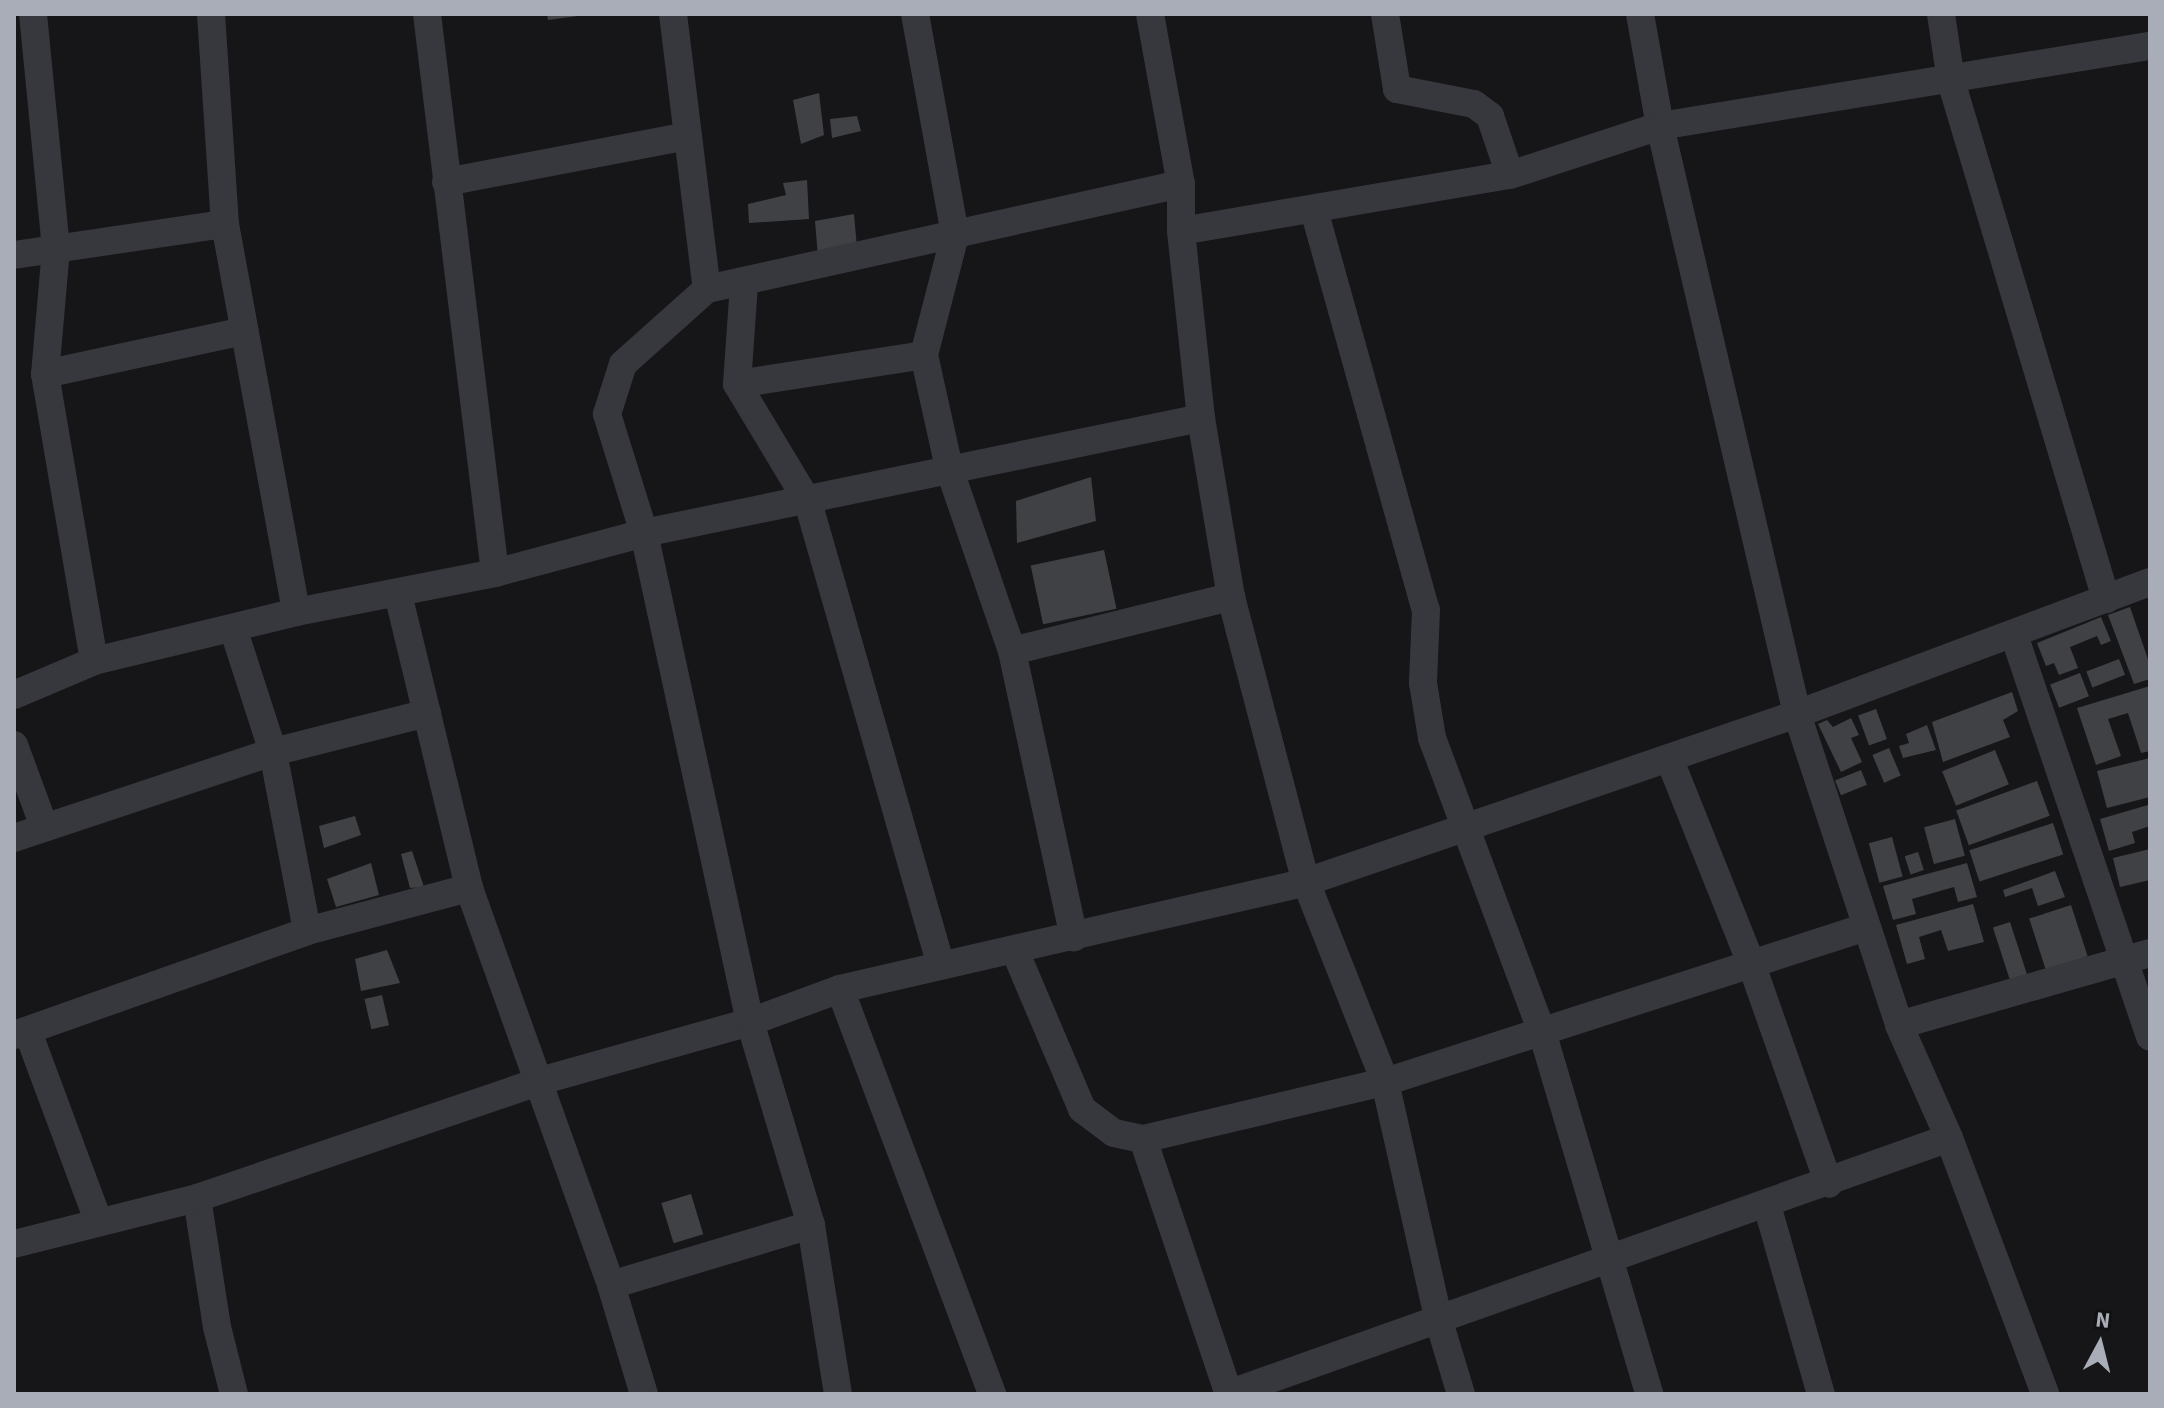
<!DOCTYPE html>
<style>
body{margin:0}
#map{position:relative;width:2164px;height:1408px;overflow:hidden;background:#161618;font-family:"Source Sans 3",sans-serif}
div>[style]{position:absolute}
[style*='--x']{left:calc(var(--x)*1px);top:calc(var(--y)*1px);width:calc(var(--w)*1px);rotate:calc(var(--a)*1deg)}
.building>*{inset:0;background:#404145;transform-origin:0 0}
.minor>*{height:28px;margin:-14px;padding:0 14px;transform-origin:14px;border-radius:14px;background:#37383d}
span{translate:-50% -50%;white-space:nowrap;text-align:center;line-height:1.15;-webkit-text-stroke:6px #111113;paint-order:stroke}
.frame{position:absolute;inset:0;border:16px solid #a8adb8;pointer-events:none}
.north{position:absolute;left:2060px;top:1304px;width:80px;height:80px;-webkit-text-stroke:6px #111113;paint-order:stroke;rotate:7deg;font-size:22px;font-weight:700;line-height:32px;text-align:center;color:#a8adb8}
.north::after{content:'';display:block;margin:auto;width:28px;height:36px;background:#a8adb8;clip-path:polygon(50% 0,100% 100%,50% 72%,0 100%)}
</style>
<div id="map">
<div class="building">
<div style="clip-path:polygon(547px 14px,578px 14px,578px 16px,548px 20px)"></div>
<div style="clip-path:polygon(819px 93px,824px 135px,801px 144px,793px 100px)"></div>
<div style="clip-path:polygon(857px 116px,861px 131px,832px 138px,830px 119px)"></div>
<div style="clip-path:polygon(807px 180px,809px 219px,749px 223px,748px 204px,786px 195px,783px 183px)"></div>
<div style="clip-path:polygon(854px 214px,857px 248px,818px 257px,815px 221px)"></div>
<div style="clip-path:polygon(1091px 477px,1096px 521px,1017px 543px,1016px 501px)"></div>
<div style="left:1104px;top:550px;width:60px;height:75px;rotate:78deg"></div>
<div style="clip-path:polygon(2130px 607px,2150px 665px,2150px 679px,2134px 684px,2108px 615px)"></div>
<div style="clip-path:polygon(2101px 617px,2111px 641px,2101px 645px,2097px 636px,2070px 647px,2078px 668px,2059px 675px,2054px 663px,2046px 666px,2037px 643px)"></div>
<div style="left:2119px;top:659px;width:17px;height:35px;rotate:69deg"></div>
<div style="left:2080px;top:673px;width:25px;height:32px;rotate:69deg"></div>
<div style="clip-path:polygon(2150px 686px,2150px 751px,2141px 753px,2128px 713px,2108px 719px,2121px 756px,2096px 765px,2077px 708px)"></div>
<div style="clip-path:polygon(2012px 692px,2018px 711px,2003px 720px,2010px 737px,1943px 762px,1932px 722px)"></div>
<div style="left:1876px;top:709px;width:32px;height:19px;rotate:70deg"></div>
<div style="clip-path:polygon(1851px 718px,1859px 735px,1851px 738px,1862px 762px,1841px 772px,1818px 724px,1827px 720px,1833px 727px)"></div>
<div style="clip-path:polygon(1927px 725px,1936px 750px,1903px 758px,1899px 746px,1909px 743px,1906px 734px)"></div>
<div style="left:1889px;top:748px;width:30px;height:18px;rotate:67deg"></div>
<div style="left:1995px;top:750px;width:37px;height:57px;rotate:68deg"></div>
<div style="clip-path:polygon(2150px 758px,2150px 797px,2107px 808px,2097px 771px)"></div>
<div style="left:1861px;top:770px;width:16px;height:28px;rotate:68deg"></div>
<div style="left:2037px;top:781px;width:37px;height:86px;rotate:70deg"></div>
<div style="clip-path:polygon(2148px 805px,2150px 826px,2132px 832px,2135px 843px,2109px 851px,2100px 819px)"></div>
<div style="clip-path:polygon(355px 816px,361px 835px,324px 848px,319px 826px)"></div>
<div style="left:1955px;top:819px;width:38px;height:32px;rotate:75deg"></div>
<div style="left:2053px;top:823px;width:33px;height:88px;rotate:72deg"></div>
<div style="left:1892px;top:837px;width:41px;height:24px;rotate:75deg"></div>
<div style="clip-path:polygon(2150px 849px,2150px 880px,2120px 887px,2113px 858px)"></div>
<div style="clip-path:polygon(412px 851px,424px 887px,410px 888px,401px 854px)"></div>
<div style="left:1918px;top:852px;width:19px;height:14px;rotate:72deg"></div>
<div style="clip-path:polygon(371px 863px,379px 895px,336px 907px,327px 879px)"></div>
<div style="clip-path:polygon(1967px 863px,1977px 897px,1958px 902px,1954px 887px,1912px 899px,1916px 914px,1893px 920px,1883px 886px)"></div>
<div style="clip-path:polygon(2055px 871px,2065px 897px,2038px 906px,2032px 888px,2005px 897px,2003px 890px)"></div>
<div style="clip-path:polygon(1973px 904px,1984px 942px,1948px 951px,1941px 930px,1919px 937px,1925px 959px,1907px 964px,1896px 925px)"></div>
<div style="left:2071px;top:905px;width:54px;height:44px;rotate:72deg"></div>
<div style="left:2010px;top:922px;width:58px;height:18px;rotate:72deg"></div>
<div style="clip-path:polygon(387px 950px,400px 983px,361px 991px,355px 959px)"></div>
<div style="left:382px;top:995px;width:31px;height:18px;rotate:77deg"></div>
<div style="left:691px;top:1194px;width:42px;height:31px;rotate:73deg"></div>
</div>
<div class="minor">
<div style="--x:33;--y:14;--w:236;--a:84.4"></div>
<div style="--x:56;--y:249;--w:125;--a:95"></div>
<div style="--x:45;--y:374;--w:291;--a:80.3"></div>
<div style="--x:211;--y:14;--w:210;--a:86.2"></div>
<div style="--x:225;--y:224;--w:394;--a:79.6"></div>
<div style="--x:427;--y:14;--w:563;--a:83.06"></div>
<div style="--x:673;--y:14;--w:277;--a:83"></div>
<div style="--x:915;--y:14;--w:225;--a:79.7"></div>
<div style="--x:955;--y:235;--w:124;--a:104.5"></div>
<div style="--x:924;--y:355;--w:116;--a:77.5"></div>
<div style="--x:949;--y:468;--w:194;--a:71"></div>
<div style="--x:1012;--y:651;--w:293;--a:77.8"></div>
<div style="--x:1150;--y:14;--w:173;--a:79.7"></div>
<div style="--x:1181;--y:184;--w:47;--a:90"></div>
<div style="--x:1181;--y:231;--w:188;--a:83.9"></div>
<div style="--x:1201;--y:418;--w:181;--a:80.5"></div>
<div style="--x:1231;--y:597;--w:295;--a:75.3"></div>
<div style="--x:1306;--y:882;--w:215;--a:68.4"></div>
<div style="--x:1385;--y:1082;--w:242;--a:77.3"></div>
<div style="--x:1438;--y:1318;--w:79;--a:73.2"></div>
<div style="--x:1385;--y:14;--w:76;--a:80.9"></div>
<div style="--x:1397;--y:89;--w:78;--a:11"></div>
<div style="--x:1474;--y:104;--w:20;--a:37"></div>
<div style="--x:1490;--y:116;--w:62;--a:71.3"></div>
<div style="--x:1640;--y:14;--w:114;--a:79.9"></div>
<div style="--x:1660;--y:126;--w:604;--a:76.88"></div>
<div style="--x:1797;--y:714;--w:327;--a:71.8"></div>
<div style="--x:1899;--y:1025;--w:124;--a:66.1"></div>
<div style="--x:1949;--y:1138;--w:273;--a:69.4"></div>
<div style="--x:1941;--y:14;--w:68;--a:81.5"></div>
<div style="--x:1951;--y:81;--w:541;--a:73.34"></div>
<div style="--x:446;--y:182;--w:246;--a:-10.8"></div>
<div style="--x:1314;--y:210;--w:415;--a:74.4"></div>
<div style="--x:1426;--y:610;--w:73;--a:92.4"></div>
<div style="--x:1423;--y:683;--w:56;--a:80.7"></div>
<div style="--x:1432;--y:738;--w:317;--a:69.5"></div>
<div style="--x:1543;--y:1035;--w:374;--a:73.5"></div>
<div style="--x:1181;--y:231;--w:334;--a:-9.7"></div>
<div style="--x:1510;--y:175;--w:158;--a:-18.1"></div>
<div style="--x:1660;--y:126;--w:496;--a:-9.3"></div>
<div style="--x:14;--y:255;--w:213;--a:-8.4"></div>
<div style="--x:744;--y:284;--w:100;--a:94"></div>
<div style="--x:737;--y:384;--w:138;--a:59"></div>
<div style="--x:808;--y:502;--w:482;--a:74"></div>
<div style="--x:45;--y:374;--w:204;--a:-12.2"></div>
<div style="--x:737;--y:384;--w:189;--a:-8.8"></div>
<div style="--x:398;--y:594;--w:302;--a:76.4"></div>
<div style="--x:469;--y:888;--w:422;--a:70.3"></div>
<div style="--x:611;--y:1285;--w:114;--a:73.2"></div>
<div style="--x:233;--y:628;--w:130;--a:72.1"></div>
<div style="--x:273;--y:752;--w:182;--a:79.2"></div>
<div style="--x:2014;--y:635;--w:424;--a:71.3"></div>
<div style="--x:1012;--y:651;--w:226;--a:-13.9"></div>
<div style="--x:14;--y:695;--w:87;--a:-23"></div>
<div style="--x:94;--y:661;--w:208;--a:-13.6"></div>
<div style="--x:296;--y:612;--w:203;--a:-11.1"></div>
<div style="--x:495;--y:573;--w:154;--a:-15"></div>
<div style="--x:644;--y:533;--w:569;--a:-11.67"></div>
<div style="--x:14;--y:745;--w:84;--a:69.8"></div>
<div style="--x:1669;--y:758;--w:221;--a:68.2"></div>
<div style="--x:1751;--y:963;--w:234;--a:70.6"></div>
<div style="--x:14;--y:838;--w:273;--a:-18.4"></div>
<div style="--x:273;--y:752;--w:159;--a:-14.2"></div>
<div style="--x:1015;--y:951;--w:172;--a:67"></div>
<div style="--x:1082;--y:1109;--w:40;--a:37"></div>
<div style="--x:1114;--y:1133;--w:30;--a:12"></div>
<div style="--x:1143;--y:1139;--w:249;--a:-13.3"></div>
<div style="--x:1385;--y:1082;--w:505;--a:-17.86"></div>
<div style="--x:840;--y:989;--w:433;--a:69.4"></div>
<div style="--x:1899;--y:1025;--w:261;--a:-16"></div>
<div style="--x:28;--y:1032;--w:201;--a:69.6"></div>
<div style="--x:14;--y:1035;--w:311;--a:-19.5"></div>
<div style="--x:307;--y:931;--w:168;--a:-14.9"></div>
<div style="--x:1143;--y:1139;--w:269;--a:71.4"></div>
<div style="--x:197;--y:1198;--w:131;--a:81.2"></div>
<div style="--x:217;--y:1327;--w:69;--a:75.8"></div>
<div style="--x:1767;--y:1205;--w:197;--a:74.1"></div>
<div style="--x:14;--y:1244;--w:189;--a:-14.1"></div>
<div style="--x:197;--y:1198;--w:362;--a:-18.8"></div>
<div style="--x:540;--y:1081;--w:218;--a:-15.7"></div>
<div style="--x:750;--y:1022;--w:96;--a:-20.1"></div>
<div style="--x:840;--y:989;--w:478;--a:-12.9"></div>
<div style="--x:1306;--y:882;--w:519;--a:-18.89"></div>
<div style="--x:1797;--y:714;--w:377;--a:-20.5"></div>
<div style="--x:611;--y:1285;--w:209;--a:-16.7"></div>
<div style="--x:838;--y:1394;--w:171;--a:-99.1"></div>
<div style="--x:811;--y:1225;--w:212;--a:-106.7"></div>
<div style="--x:750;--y:1022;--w:500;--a:-102.23"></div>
<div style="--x:644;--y:533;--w:125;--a:-107.3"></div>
<div style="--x:607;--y:414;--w:52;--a:-72.3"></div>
<div style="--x:623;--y:364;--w:113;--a:-41.8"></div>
<div style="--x:707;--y:289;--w:485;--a:-12.5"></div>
<div style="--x:1228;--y:1394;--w:765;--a:-19.55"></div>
</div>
<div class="frame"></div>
<div class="north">N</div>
</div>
